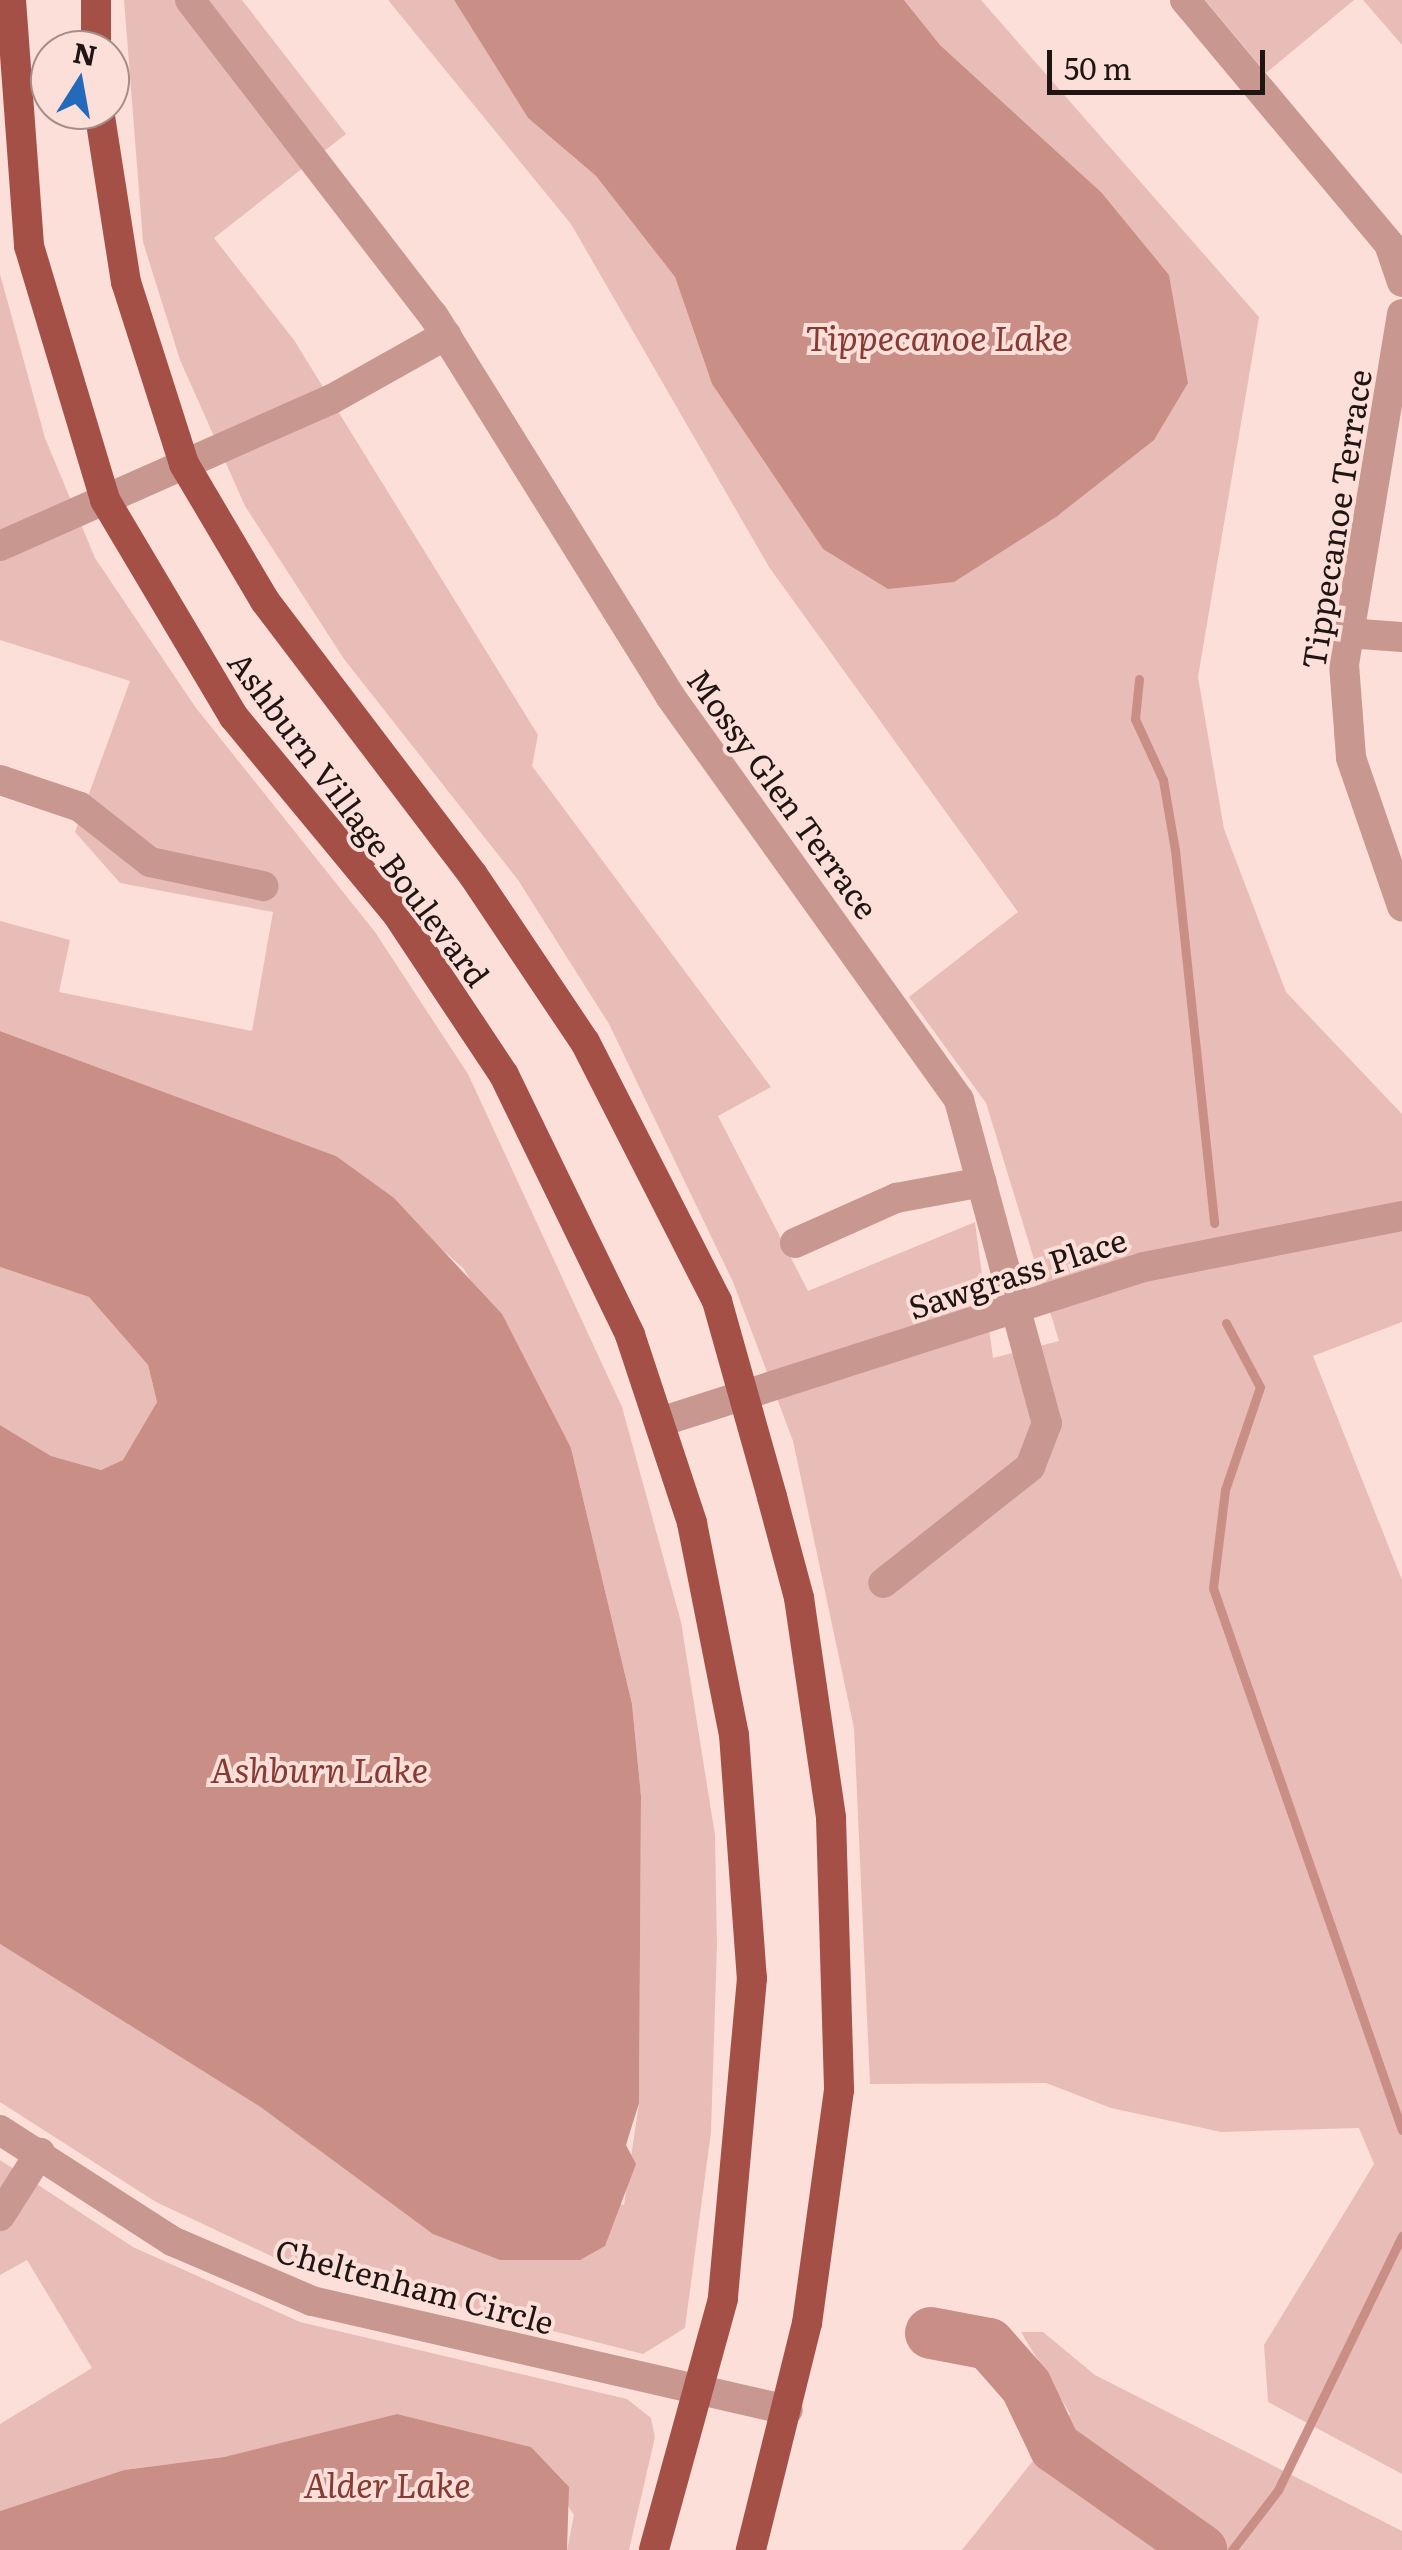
<!DOCTYPE html>
<style>
body{margin:0}
#map{position:relative;width:1402px;height:2550px;overflow:hidden;background:#fddfda;font-family:Literata,serif}
div>[style]{position:absolute}
[style*='--x']{left:calc(var(--x)*1px);top:calc(var(--y)*1px);width:calc(var(--w)*1px);rotate:calc(var(--a)*1deg)}
.green>*{inset:0;background:#e9bdb7}
.water>*{inset:0;background:#c98e86}
.stream>*{height:9px;margin:-4.5px;padding:0 4.5px;transform-origin:4.5px;border-radius:4.5px;background:#c98e86}
.river>*{height:52px;margin:-26px;padding:0 26px;transform-origin:26px;border-radius:26px;background:#c98e86}
.minor>*{height:30px;margin:-15px;padding:0 15px;transform-origin:15px;border-radius:15px;background:#c89790}
.major>*{height:30px;margin:-15px;padding:0 15px;transform-origin:15px;border-radius:15px;background:#a55047}
span{translate:-50% -50%;white-space:nowrap;text-align:center;line-height:1.15;-webkit-text-stroke:8px #fddfda;paint-order:stroke}
.street-label{font-size:32px;color:#1f1513}
.water-label{font-size:35px;color:#863c34;font-style:italic}
.north{position:absolute;left:30px;top:30px;width:100px;height:100px;box-sizing:border-box;background:#fddfda;border:2px solid #a48e8a;border-radius:50%;rotate:11deg;font-size:28px;font-weight:700;line-height:40px;text-align:center;color:#1f1513}
.north::after{content:'';display:block;margin:auto;width:35px;height:45px;background:#246abb;clip-path:polygon(50% 0,100% 100%,50% 72%,0 100%)}
.scale{position:absolute;left:1047px;top:50px;width:218px;height:45px;box-sizing:border-box;border:5px solid #1f1513;border-top:0;padding-left:12px;font-size:30px;line-height:35px;white-space:nowrap;color:#1f1513;-webkit-text-stroke:8px #fddfda;paint-order:stroke}
</style>
<div id="map">
<div class="green">
<div style="clip-path:polygon(124px 0,242px 0,346px 134px,214px 238px,294px 340px,538px 735px,532px 766px,771px 1087px,718px 1116px,808px 1291px,975px 1222px,993px 1358px,1059px 1341px,986px 1103px,909px 997px,1018px 912px,769px 567px,571px 224px,388px 0,454px 0,528px 118px,596px 176px,675px 277px,712px 384px,823px 549px,1101px 192px,940px 45px,904px 0,981px 0,1259px 317px,1198px 677px,1224px 829px,1286px 992px,1402px 1114px,1402px 1322px,1313px 1356px,1402px 1580px,1402px 2474px,1268px 2402px,1264px 2345px,1374px 2164px,1359px 2128px,1221px 2132px,1111px 2108px,1046px 2083px,870px 2084px,854px 1728px,793px 1441px,733px 1282px,609px 1024px,518px 880px,344px 659px,245px 506px,180px 360px,143px 242px)"></div>
<div style="clip-path:polygon(1205px 0,1354px 0,1266px 73px)"></div>
<div style="clip-path:polygon(1363px 0,1402px 0,1402px 45px)"></div>
<div style="clip-path:polygon(0 274px,45px 438px,95px 558px,196px 708px,375px 932px,468px 1074px,622px 1407px,681px 1622px,715px 1835px,717px 1945px,711px 2132px,685px 2328px,643px 2354px,286px 2263px,156px 2202px,0 2102px,0 1944px,262px 2108px,624px 2205px,639px 2103px,641px 1796px,632px 1704px,571px 1448px,463px 1268px,336px 1156px,0 1031px,0 921px,70px 940px,59px 992px,252px 1031px,273px 912px,120px 883px,75px 832px,130px 681px,0 640px)"></div>
<div style="clip-path:polygon(0 1267px,89px 1297px,148px 1365px,157px 1402px,123px 1461px,101px 1470px,51px 1456px,0 1425px)"></div>
<div style="clip-path:polygon(0 2160px,133px 2247px,300px 2322px,627px 2399px,651px 2418px,655px 2437px,629px 2550px,567px 2550px,574px 2515px,531px 2447px,397px 2414px,224px 2457px,124px 2470px,0 2511px,0 2424px,92px 2368px,27px 2260px,0 2275px)"></div>
<div style="clip-path:polygon(1021px 2332px,1043px 2332px,1095px 2375px,1402px 2531px,1402px 2550px,962px 2550px,1070px 2414px)"></div>
</div>
<div class="water">
<div style="clip-path:polygon(454px 0,904px 0,940px 45px,1101px 192px,1169px 275px,1188px 383px,1154px 440px,1056px 517px,954px 582px,888px 589px,823px 549px,712px 384px,675px 277px,596px 176px,528px 118px)"></div>
<div style="clip-path:polygon(0 1031px,336px 1156px,394px 1198px,502px 1314px,571px 1448px,632px 1704px,641px 1796px,639px 2103px,626px 2145px,636px 2164px,605px 2246px,580px 2260px,500px 2260px,433px 2234px,262px 2108px,0 1944px,0 1425px,51px 1456px,101px 1470px,123px 1460px,157px 1402px,148px 1365px,89px 1297px,0 1267px)"></div>
<div style="clip-path:polygon(397px 2414px,531px 2447px,569px 2487px,567px 2550px,0 2550px,0 2511px,124px 2470px,224px 2457px)"></div>
</div>
<div class="stream">
<div style="--x:1139;--y:679;--w:40;--a:95.7"></div>
<div style="--x:1135;--y:719;--w:67;--a:65.3"></div>
<div style="--x:1163;--y:780;--w:71;--a:80.3"></div>
<div style="--x:1175;--y:850;--w:375;--a:84"></div>
<div style="--x:1226;--y:1323;--w:72;--a:62"></div>
<div style="--x:1260;--y:1387;--w:109;--a:108.8"></div>
<div style="--x:1225;--y:1490;--w:99;--a:97"></div>
<div style="--x:1213;--y:1588;--w:574;--a:70.78"></div>
<div style="--x:1232;--y:2550;--w:76;--a:-52.5"></div>
<div style="--x:1278;--y:2490;--w:283;--a:-64"></div>
</div>
<div class="river">
<div style="--x:931;--y:2333;--w:59;--a:10.7"></div>
<div style="--x:989;--y:2344;--w:56;--a:48.6"></div>
<div style="--x:1026;--y:2386;--w:68;--a:64.6"></div>
<div style="--x:1055;--y:2447;--w:179;--a:35.2"></div>
</div>
<div class="minor">
<div style="--x:190;--y:0;--w:398;--a:52.4"></div>
<div style="--x:433;--y:315;--w:449;--a:58.1"></div>
<div style="--x:670;--y:696;--w:497;--a:54.4"></div>
<div style="--x:959;--y:1100;--w:335;--a:74.8"></div>
<div style="--x:1047;--y:1423;--w:47;--a:111.1"></div>
<div style="--x:1030;--y:1467;--w:187;--a:141.7"></div>
<div style="--x:1185;--y:0;--w:318;--a:50.1"></div>
<div style="--x:1389;--y:244;--w:40;--a:71.1"></div>
<div style="--x:1402;--y:314;--w:355;--a:99.4"></div>
<div style="--x:1344;--y:664;--w:94;--a:85.7"></div>
<div style="--x:1351;--y:758;--w:157;--a:71"></div>
<div style="--x:0;--y:546;--w:363;--a:-23.9"></div>
<div style="--x:332;--y:399;--w:131;--a:-29.3"></div>
<div style="--x:1347;--y:633;--w:55;--a:4.2"></div>
<div style="--x:0;--y:780;--w:84;--a:18.6"></div>
<div style="--x:80;--y:807;--w:89;--a:38.2"></div>
<div style="--x:150;--y:862;--w:116;--a:12"></div>
<div style="--x:795;--y:1243;--w:111;--a:-24"></div>
<div style="--x:896;--y:1198;--w:87;--a:-10.5"></div>
<div style="--x:660;--y:1422;--w:508;--a:-17.76"></div>
<div style="--x:1144;--y:1267;--w:263;--a:-11.2"></div>
<div style="--x:0;--y:2130;--w:205;--a:32.8"></div>
<div style="--x:172;--y:2241;--w:152;--a:23.2"></div>
<div style="--x:312;--y:2301;--w:488;--a:12.9"></div>
<div style="--x:0;--y:2216;--w:75;--a:-57.6"></div>
</div>
<div class="major">
<div style="--x:11;--y:0;--w:247;--a:85.8"></div>
<div style="--x:29;--y:246;--w:265;--a:73.3"></div>
<div style="--x:105;--y:500;--w:252;--a:59.3"></div>
<div style="--x:234;--y:717;--w:256;--a:50.4"></div>
<div style="--x:397;--y:914;--w:193;--a:56.4"></div>
<div style="--x:504;--y:1075;--w:289;--a:64.1"></div>
<div style="--x:630;--y:1335;--w:198;--a:71.7"></div>
<div style="--x:692;--y:1523;--w:216;--a:78.8"></div>
<div style="--x:734;--y:1735;--w:244;--a:85.8"></div>
<div style="--x:752;--y:1978;--w:322;--a:95.2"></div>
<div style="--x:723;--y:2299;--w:260;--a:105.4"></div>
<div style="--x:96;--y:0;--w:50;--a:90"></div>
<div style="--x:99;--y:110;--w:174;--a:81.1"></div>
<div style="--x:126;--y:282;--w:191;--a:72.3"></div>
<div style="--x:184;--y:464;--w:159;--a:59.4"></div>
<div style="--x:265;--y:601;--w:344;--a:52.8"></div>
<div style="--x:473;--y:875;--w:201;--a:56.2"></div>
<div style="--x:585;--y:1042;--w:291;--a:63"></div>
<div style="--x:717;--y:1301;--w:204;--a:74.3"></div>
<div style="--x:772;--y:1497;--w:105;--a:75"></div>
<div style="--x:799;--y:1598;--w:222;--a:81.7"></div>
<div style="--x:831;--y:1818;--w:272;--a:88.3"></div>
<div style="--x:839;--y:2090;--w:235;--a:97.8"></div>
<div style="--x:807;--y:2323;--w:234;--a:103.9"></div>
</div>
<div class="street-label">
<span style="left:1335px;top:519px;rotate:-81deg">Tippecanoe Terrace</span>
<span style="left:784px;top:793px;rotate:54deg">Mossy Glen Terrace</span>
<span style="left:360px;top:818px;rotate:53deg">Ashburn Village Boulevard</span>
<span style="left:1017px;top:1272px;rotate:-18deg">Sawgrass Place</span>
<span style="left:415px;top:2285px;rotate:15deg">Cheltenham Circle</span>
</div>
<div class="water-label">
<span style="left:937px;top:336px">Tippecanoe Lake</span>
<span style="left:319px;top:1768px">Ashburn Lake</span>
<span style="left:387px;top:2483px">Alder Lake</span>
</div>
<div class="north">N</div>
<div class="scale">50 m</div>
</div>
